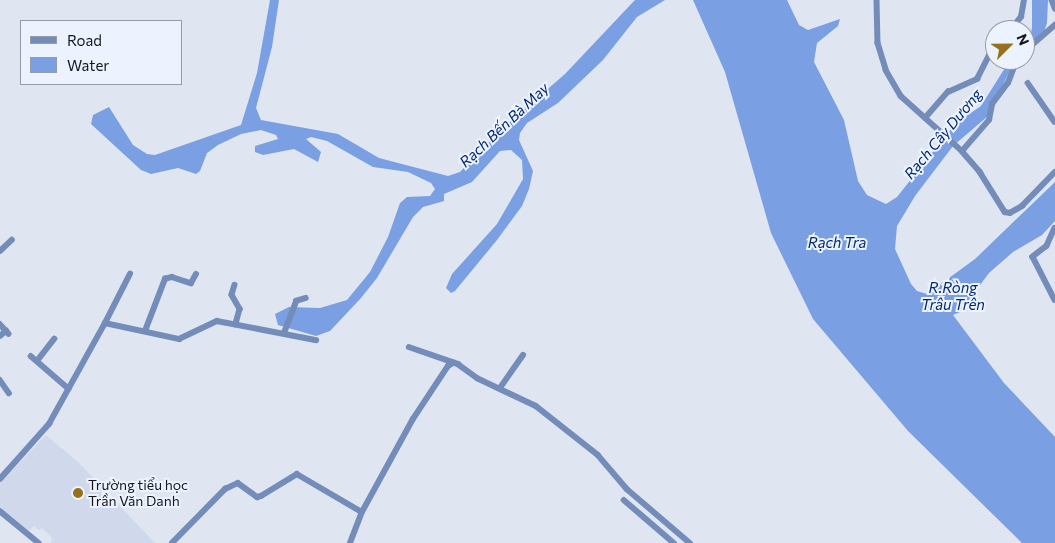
<!DOCTYPE html>
<meta charset="utf-8">
<style>
body{margin:0}
#map{position:relative;width:1055px;height:543px;overflow:hidden;background:#dfe6f1;font-family:Commissioner,sans-serif}
div>[style]{position:absolute}
[style*='--x']{left:calc(var(--x)*1px);top:calc(var(--y)*1px);width:calc(var(--w)*1px);rotate:calc(var(--a)*1deg)}
.built>*{inset:0;background:#cfd9eb}
.water>*{inset:0;background:#7a9fe2}
.minor>*{height:5.5px;margin:-2.75px;padding:0 2.75px;transform-origin:2.75px;border-radius:2.75px;background:#738cba}
.dots>*{width:14px;height:14px;translate:-50% -50%;box-sizing:border-box;border:2px solid #ecf3fe;border-radius:50%}
span{translate:-50% -50%;white-space:nowrap;text-align:center;line-height:1.15;-webkit-text-stroke:4px #ecf3fe;paint-order:stroke}
.poi-label{font-size:14px;color:#16181c}
.left{translate:0 -50%;text-align:left}
.water-label{font-size:15px;color:#022874;font-style:italic}
.legend{position:absolute;left:20px;top:20px;width:162px;height:65px;box-sizing:border-box;background:#ecf3fe;border:1px solid #969ba4;margin:0;padding:6px 9px;list-style:none;font-size:15px;color:#16181c}
.legend li{display:flex;align-items:center;gap:10px;height:25px}
.legend b{width:25px;border:1px solid #969ba4}
.north{position:absolute;left:985px;top:20px;width:50px;height:50px;box-sizing:border-box;background:#ecf3fe;border:1px solid #969ba4;border-radius:50%;rotate:67deg;font-size:14px;font-weight:700;line-height:20px;text-align:center;color:#16181c}
.north::after{content:'';display:block;margin:auto;width:18px;height:22px;background:#97701b;clip-path:polygon(50% 0,100% 100%,50% 72%,0 100%)}
</style>
<div id="map">
<div class="built">
<div style="clip-path:polygon(46px 435px,79px 463px,155px 543px,51px 543px,52px 538px,42px 528px,39px 530px,34px 526px,29px 531px,0 507px,0 483px)"></div>
</div>
<div class="water">
<div style="clip-path:polygon(270px 0,279px 0,272px 47px,256px 108px,261px 120px,338px 134px,379px 158px,448px 176px,460px 172px,504px 127px,565px 74px,635px 0,665px 0,637px 17px,603px 60px,558px 103px,527px 123px,520px 133px,519px 140px,533px 171px,529px 189px,522px 206px,497px 240px,455px 291px,451px 293px,446px 288px,452px 274px,497px 224px,523px 179px,522px 160px,511px 150px,500px 151px,472px 182px,444px 194px,444px 201px,423px 207px,413px 217px,377px 278px,361px 298px,330px 331px,316px 336px,278px 325px,275px 314px,289px 307px,320px 308px,347px 300px,370px 272px,388px 237px,400px 203px,407px 197px,430px 196px,435px 189px,431px 183px,408px 172px,373px 167px,327px 141px,311px 137px,306px 139px,321px 152px,318px 162px,294px 149px,263px 155px,255px 152px,255px 146px,278px 139px,276px 135px,261px 130px,241px 134px,218px 145px,207px 153px,200px 171px,196px 174px,178px 168px,151px 174px,141px 170px,91px 124px,93px 115px,109px 107px,133px 145px,147px 154px,155px 155px,241px 125px,257px 73px)"></div>
<div style="clip-path:polygon(693px 0,787px 0,799px 25px,808px 30px,840px 19px,838px 26px,817px 43px,814px 62px,844px 120px,858px 181px,867px 195px,886px 204px,897px 197px,955px 124px,981px 106px,1010px 60px,1015px 60px,988px 116px,953px 146px,915px 196px,897px 226px,895px 249px,911px 284px,917px 291px,927px 294px,975px 259px,1055px 182px,1055px 221px,1042px 235px,1013px 252px,989px 273px,960px 312px,953px 315px,1004px 383px,1055px 437px,1055px 543px,1022px 543px,908px 431px,813px 319px,771px 233px,725px 72px)"></div>
<div style="clip-path:polygon(1032px 0,1048px 0,1047px 23px,1043px 35px,1025px 48px,1025px 35px,1031px 34px,1032px 27px)"></div>
</div>
<div class="minor">
<div style="--x:877;--y:0;--w:43;--a:88.7"></div>
<div style="--x:878;--y:43;--w:28;--a:73"></div>
<div style="--x:886;--y:70;--w:30;--a:60"></div>
<div style="--x:901;--y:96;--w:82;--a:42"></div>
<div style="--x:962;--y:151;--w:28;--a:49"></div>
<div style="--x:980;--y:172;--w:47;--a:58"></div>
<div style="--x:1005;--y:212;--w:5;--a:11"></div>
<div style="--x:1010;--y:213;--w:14;--a:-30"></div>
<div style="--x:1022;--y:206;--w:47;--a:-45.9"></div>
<div style="--x:1052;--y:0;--w:9;--a:69"></div>
<div style="--x:1010;--y:30;--w:17;--a:-50"></div>
<div style="--x:1021;--y:17;--w:17;--a:-80"></div>
<div style="--x:1025;--y:51;--w:40;--a:-41"></div>
<div style="--x:1028;--y:83;--w:47;--a:55.3"></div>
<div style="--x:925;--y:118;--w:35;--a:-49"></div>
<div style="--x:948;--y:92;--w:32;--a:-24"></div>
<div style="--x:977;--y:79;--w:39;--a:-63"></div>
<div style="--x:962;--y:151;--w:41;--a:-48.9"></div>
<div style="--x:989;--y:120;--w:16;--a:-79"></div>
<div style="--x:992;--y:104;--w:26;--a:-53"></div>
<div style="--x:1008;--y:83;--w:25;--a:-69"></div>
<div style="--x:1055;--y:228;--w:20;--a:114"></div>
<div style="--x:1047;--y:246;--w:18;--a:142"></div>
<div style="--x:1033;--y:257;--w:48;--a:62.9"></div>
<div style="--x:0;--y:251;--w:16;--a:-43"></div>
<div style="--x:235;--y:285;--w:10;--a:107"></div>
<div style="--x:232;--y:295;--w:16;--a:60"></div>
<div style="--x:240;--y:309;--w:16;--a:105"></div>
<div style="--x:105;--y:323;--w:55;--a:-63"></div>
<div style="--x:0;--y:324;--w:13;--a:48"></div>
<div style="--x:145;--y:331;--w:56;--a:-69"></div>
<div style="--x:165;--y:279;--w:7;--a:-16"></div>
<div style="--x:172;--y:277;--w:20;--a:18"></div>
<div style="--x:191;--y:283;--w:10;--a:-61"></div>
<div style="--x:284;--y:333;--w:34;--a:-69"></div>
<div style="--x:296;--y:301;--w:10;--a:-17"></div>
<div style="--x:0;--y:336;--w:8;--a:-40"></div>
<div style="--x:409;--y:347;--w:52;--a:19.1"></div>
<div style="--x:458;--y:364;--w:24;--a:36"></div>
<div style="--x:477;--y:378;--w:65;--a:25.4"></div>
<div style="--x:536;--y:406;--w:79;--a:38.3"></div>
<div style="--x:598;--y:455;--w:45;--a:49.5"></div>
<div style="--x:627;--y:489;--w:83;--a:40.6"></div>
<div style="--x:31;--y:356;--w:50;--a:41"></div>
<div style="--x:37;--y:361;--w:28;--a:-52"></div>
<div style="--x:0;--y:380;--w:16;--a:55"></div>
<div style="--x:500;--y:388;--w:40;--a:-55.1"></div>
<div style="--x:0;--y:479;--w:74;--a:-48.3"></div>
<div style="--x:49;--y:424;--w:115;--a:-61"></div>
<div style="--x:105;--y:323;--w:76;--a:12.2"></div>
<div style="--x:179;--y:339;--w:42;--a:-25.3"></div>
<div style="--x:217;--y:321;--w:101;--a:10.9"></div>
<div style="--x:624;--y:500;--w:66;--a:40.7"></div>
<div style="--x:0;--y:511;--w:50;--a:39.4"></div>
<div style="--x:172;--y:543;--w:76;--a:-45.5"></div>
<div style="--x:225;--y:489;--w:14;--a:-25"></div>
<div style="--x:238;--y:483;--w:24;--a:36"></div>
<div style="--x:257;--y:497;--w:4;--a:-14"></div>
<div style="--x:261;--y:496;--w:42;--a:-31.4"></div>
<div style="--x:297;--y:474;--w:75;--a:30.3"></div>
<div style="--x:350;--y:543;--w:33;--a:-69"></div>
<div style="--x:362;--y:512;--w:106;--a:-61.3"></div>
<div style="--x:413;--y:419;--w:64;--a:-56.6"></div>
<div style="--x:448;--y:366;--w:6;--a:-31"></div>
</div>
<div class="dots">
<div style="left:78px;top:493px;background:#97701b"></div>
</div>
<div class="poi-label">
<span class="left" style="left:88px;top:493px">Trường tiểu học<br>Trần Văn Danh</span>
</div>
<div class="water-label">
<span style="left:504px;top:125px;rotate:-43deg">Rạch Bến Bà May</span>
<span style="left:943px;top:134px;rotate:-50deg">Rạch Cây Dương</span>
<span style="left:837px;top:243px">Rạch Tra</span>
<span style="left:953px;top:296px">R.Ròng<br>Trâu Trên</span>
</div>
<ul class="legend">
<li><b style="height:6px;background:#738cba"></b>Road</li>
<li><b style="height:14px;background:#7a9fe2"></b>Water</li>
</ul>
<div class="north">N</div>
</div>
